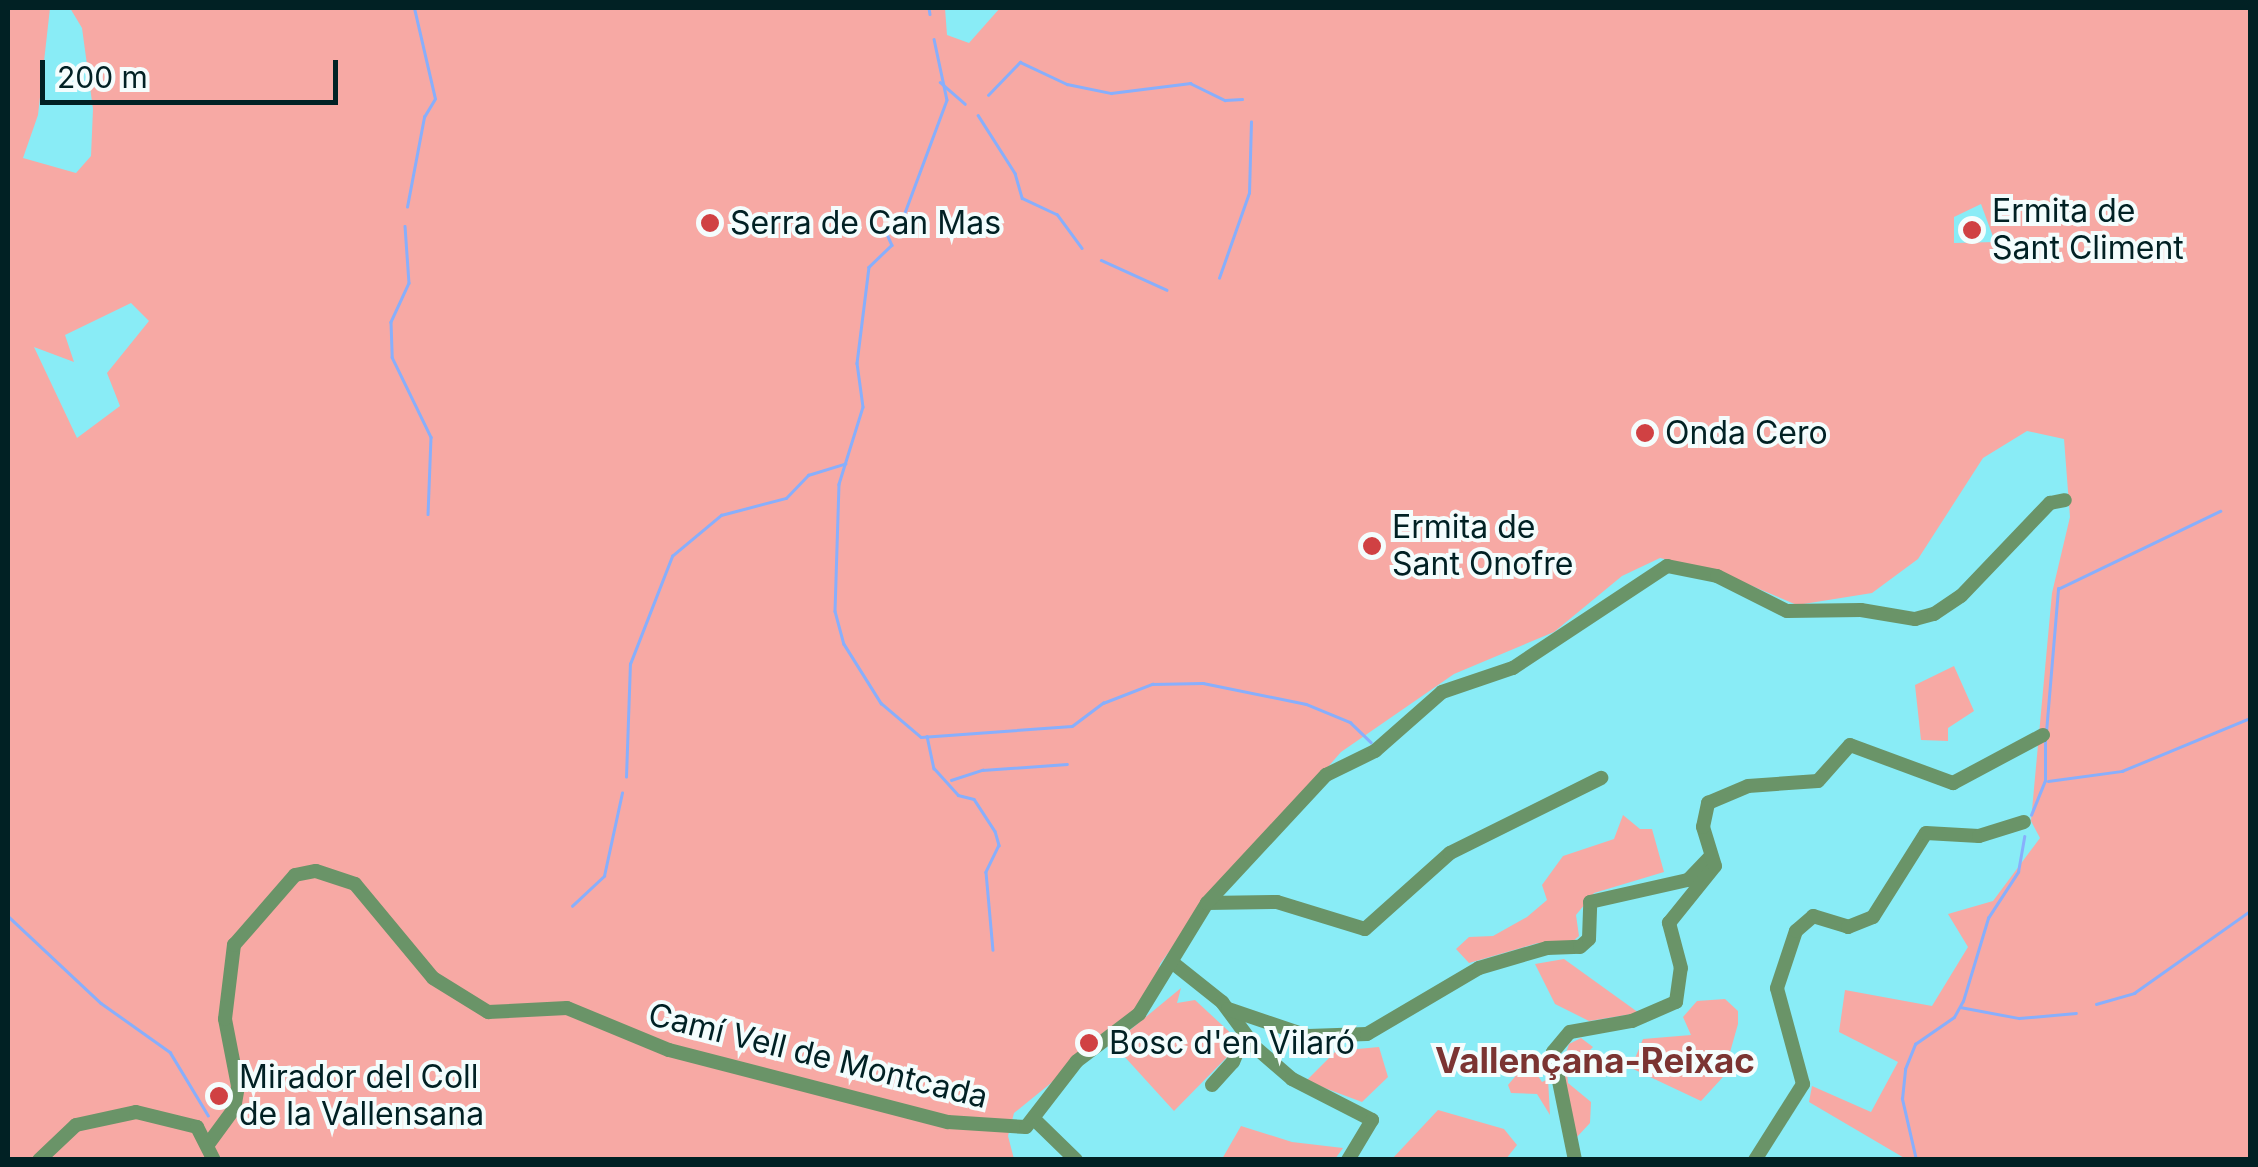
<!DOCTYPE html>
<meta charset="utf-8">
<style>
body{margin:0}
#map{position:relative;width:2258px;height:1167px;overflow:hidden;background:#89ecf6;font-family:Inter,sans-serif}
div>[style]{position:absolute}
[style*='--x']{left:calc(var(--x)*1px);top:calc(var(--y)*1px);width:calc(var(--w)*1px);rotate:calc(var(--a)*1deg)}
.green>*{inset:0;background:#f7a9a4}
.stream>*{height:2.5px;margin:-1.25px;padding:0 1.25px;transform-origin:1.25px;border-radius:1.25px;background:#88affc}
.minor>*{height:14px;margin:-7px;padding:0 7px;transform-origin:7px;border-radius:7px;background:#6a9468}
.dots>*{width:28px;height:28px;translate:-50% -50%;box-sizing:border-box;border:5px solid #f4fdfd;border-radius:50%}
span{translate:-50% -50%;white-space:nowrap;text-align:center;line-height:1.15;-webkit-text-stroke:8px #f4fdfd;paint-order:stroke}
.poi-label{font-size:32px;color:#012124}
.left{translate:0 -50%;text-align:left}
.street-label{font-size:32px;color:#012124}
.neighbourhood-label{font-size:35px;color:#7b3432;font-weight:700}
.frame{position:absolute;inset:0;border:10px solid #012124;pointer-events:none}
.scale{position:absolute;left:40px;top:60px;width:298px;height:45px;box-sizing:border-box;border:5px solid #012124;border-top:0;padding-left:12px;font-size:30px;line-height:35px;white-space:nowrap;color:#012124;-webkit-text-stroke:8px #f4fdfd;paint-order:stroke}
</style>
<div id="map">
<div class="green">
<div style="clip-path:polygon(evenodd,8px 8px,50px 8px,38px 115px,23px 158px,76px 173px,91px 156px,93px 109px,82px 28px,70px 8px,945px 8px,947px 35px,969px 43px,1000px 8px,2250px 8px,2250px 1159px,1906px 1159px,1809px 1102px,1812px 1086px,1871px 1112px,1898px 1062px,1839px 1032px,1845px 990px,1932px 1006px,1968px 947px,1948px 914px,1993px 901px,2040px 838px,2031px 821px,2052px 593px,2070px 517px,2064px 439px,2027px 431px,1983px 458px,1918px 559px,1872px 593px,1797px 605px,1719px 572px,1660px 558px,1622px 576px,1554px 632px,1454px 674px,1341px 752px,1185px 930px,1160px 964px,1155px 986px,1126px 1022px,1014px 1113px,1008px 1136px,1014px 1159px,8px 1159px,8px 8px,1981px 204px,1995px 242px,1954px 243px,1954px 217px,1981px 204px,8px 8px,131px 303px,149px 321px,107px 373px,120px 406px,77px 438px,34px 347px,74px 362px,65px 335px,131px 303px)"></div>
<div style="clip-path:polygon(1954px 666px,1974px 711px,1948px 728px,1948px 741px,1921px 740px,1915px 685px)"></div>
<div style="clip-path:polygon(1623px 815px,1640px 829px,1652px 829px,1664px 872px,1594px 893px,1576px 915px,1579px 936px,1572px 942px,1538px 943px,1469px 963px,1456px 949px,1469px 937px,1493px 936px,1527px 917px,1547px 900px,1542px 885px,1563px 856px,1614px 839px)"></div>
<div style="clip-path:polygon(1564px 959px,1639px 1013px,1589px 1021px,1555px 1004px,1535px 964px)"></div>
<div style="clip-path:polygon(1181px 988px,1177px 1003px,1195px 1000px,1235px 1037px,1227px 1057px,1174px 1111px,1113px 1044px)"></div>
<div style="clip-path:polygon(1725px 999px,1738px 1011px,1738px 1024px,1723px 1077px,1701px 1101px,1631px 1068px,1643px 1039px,1691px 1035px,1683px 1017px,1697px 1001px)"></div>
<div style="clip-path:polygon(1581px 1038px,1593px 1047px,1567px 1073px,1568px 1083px,1591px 1102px,1590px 1123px,1576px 1138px,1561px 1068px,1569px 1044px)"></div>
<div style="clip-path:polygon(1379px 1047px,1388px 1077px,1362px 1102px,1306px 1081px,1336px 1051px)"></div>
<div style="clip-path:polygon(1528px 1061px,1542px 1082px,1548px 1079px,1550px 1115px,1537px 1094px,1511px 1093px,1508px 1085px)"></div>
<div style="clip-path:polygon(1438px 1110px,1504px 1129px,1517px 1145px,1506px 1159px,1392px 1159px)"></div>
<div style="clip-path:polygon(1241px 1126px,1292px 1142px,1343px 1148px,1335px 1159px,1222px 1159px)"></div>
</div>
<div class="stream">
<div style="--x:929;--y:8;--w:6;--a:81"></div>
<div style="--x:934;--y:39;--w:62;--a:78"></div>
<div style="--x:947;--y:100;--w:126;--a:110.4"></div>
<div style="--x:903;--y:218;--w:23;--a:135"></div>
<div style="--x:887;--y:234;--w:12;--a:66"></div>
<div style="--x:892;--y:245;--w:32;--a:136"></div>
<div style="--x:869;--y:267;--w:97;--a:97.1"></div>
<div style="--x:857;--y:363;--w:44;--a:82.2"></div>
<div style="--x:863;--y:407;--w:81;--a:107.3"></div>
<div style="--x:839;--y:484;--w:127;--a:91.8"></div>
<div style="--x:835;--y:611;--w:34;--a:75"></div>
<div style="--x:844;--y:644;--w:70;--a:57.9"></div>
<div style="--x:881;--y:703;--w:52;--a:40.4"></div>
<div style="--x:921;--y:737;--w:151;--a:-4.2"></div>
<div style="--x:1072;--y:726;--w:39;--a:-37"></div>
<div style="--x:1103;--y:703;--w:53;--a:-21.2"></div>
<div style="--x:1152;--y:684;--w:51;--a:-1.1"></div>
<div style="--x:1203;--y:683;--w:105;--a:11.5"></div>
<div style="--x:1306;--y:704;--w:48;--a:22.2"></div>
<div style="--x:1350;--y:722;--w:29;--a:44"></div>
<div style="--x:940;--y:82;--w:33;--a:41"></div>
<div style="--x:988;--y:95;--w:46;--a:-45.9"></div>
<div style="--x:1020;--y:62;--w:52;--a:25.1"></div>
<div style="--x:1067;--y:84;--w:45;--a:11.6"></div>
<div style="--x:1111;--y:93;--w:80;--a:-7.2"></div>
<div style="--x:1190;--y:83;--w:39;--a:26"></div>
<div style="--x:1225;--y:100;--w:17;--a:-3"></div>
<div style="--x:978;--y:115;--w:69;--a:57.5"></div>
<div style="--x:1015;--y:173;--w:26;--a:74"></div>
<div style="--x:1022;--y:198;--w:38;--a:25"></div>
<div style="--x:1057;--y:214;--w:42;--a:53.7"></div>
<div style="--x:407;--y:207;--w:92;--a:-79.3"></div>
<div style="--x:424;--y:117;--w:21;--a:-59"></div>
<div style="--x:435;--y:99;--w:93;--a:-103"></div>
<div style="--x:405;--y:226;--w:57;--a:86"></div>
<div style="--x:409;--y:283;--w:43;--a:114.8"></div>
<div style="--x:391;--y:322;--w:35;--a:88"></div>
<div style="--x:392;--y:357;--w:89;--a:64"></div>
<div style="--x:431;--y:437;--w:77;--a:92.2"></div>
<div style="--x:1101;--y:260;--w:72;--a:24.4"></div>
<div style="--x:1219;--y:278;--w:90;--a:-70.6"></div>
<div style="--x:1249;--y:193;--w:71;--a:-88.4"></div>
<div style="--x:2046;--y:732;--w:144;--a:-85.2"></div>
<div style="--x:2058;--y:589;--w:180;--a:-25.7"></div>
<div style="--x:927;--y:736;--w:33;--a:78"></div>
<div style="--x:934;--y:768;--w:36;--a:48"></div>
<div style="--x:958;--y:795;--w:16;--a:14"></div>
<div style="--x:974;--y:799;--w:38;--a:57"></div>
<div style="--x:995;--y:831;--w:15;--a:74"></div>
<div style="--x:999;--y:845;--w:30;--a:116"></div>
<div style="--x:986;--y:872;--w:78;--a:84.9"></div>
<div style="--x:626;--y:777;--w:113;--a:-88"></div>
<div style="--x:630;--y:664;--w:116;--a:-68.7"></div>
<div style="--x:672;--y:556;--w:64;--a:-39.9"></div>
<div style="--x:721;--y:515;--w:67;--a:-14.7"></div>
<div style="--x:786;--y:498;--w:32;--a:-46"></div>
<div style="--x:808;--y:475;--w:39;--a:-17"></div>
<div style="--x:951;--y:780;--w:33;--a:-18"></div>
<div style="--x:982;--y:770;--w:85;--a:-4"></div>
<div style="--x:2048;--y:781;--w:75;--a:-7.7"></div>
<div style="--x:2122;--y:771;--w:139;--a:-22.5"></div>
<div style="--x:2031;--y:815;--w:37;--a:-68"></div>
<div style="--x:2045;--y:781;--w:41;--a:-90"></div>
<div style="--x:572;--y:906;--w:44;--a:-43.2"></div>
<div style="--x:604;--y:876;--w:85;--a:-77.8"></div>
<div style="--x:8;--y:916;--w:127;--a:43.1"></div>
<div style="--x:101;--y:1003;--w:85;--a:35.4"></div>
<div style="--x:170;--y:1052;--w:74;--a:58.9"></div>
<div style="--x:2096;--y:1004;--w:40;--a:-16"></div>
<div style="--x:2134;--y:993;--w:142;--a:-35.3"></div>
<div style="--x:1960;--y:1007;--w:60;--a:10.6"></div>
<div style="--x:2019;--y:1018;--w:57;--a:-5"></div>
<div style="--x:1916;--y:1160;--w:63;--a:-102.9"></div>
<div style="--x:1902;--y:1099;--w:30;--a:-84"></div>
<div style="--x:1905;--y:1069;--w:27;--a:-68"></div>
<div style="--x:1915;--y:1044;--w:47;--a:-34.7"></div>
<div style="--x:1954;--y:1017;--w:18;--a:-61"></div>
<div style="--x:1963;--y:1001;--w:87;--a:-73.2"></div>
<div style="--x:1988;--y:918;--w:55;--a:-56.9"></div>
<div style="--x:2018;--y:872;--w:36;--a:-80"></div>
</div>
<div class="minor">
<div style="--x:1207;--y:903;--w:70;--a:-0.8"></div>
<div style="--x:1277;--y:902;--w:92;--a:17.1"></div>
<div style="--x:1365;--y:929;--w:114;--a:-41.8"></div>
<div style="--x:1450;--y:853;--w:169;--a:-26.4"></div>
<div style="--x:1173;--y:963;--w:63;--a:38.5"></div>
<div style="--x:1222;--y:1002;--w:56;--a:53.7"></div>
<div style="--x:1255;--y:1047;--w:49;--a:40.9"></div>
<div style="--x:1292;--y:1079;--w:90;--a:27.1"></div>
<div style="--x:1372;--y:1120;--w:47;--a:121"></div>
<div style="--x:1228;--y:1009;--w:84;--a:18.6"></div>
<div style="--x:1308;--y:1036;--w:59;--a:-1.9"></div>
<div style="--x:1367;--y:1034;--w:130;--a:-30.5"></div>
<div style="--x:1479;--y:968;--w:71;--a:-16.4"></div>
<div style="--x:1547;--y:948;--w:33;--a:-2"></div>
<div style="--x:1580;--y:947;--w:12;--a:-42"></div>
<div style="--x:1589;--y:939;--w:37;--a:-88"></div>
<div style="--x:1590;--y:902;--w:100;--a:-12.7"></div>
<div style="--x:1688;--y:880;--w:32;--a:-46"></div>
<div style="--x:1212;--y:1085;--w:31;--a:-48"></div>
<div style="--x:1233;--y:1062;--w:30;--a:-67"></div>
<div style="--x:1036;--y:1121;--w:56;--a:44.3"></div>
<div style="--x:209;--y:1143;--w:42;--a:-53.7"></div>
<div style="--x:234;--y:1109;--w:23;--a:-80"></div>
<div style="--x:238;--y:1086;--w:68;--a:-101"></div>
<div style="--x:225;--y:1019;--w:75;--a:-83.1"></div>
<div style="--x:234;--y:945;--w:93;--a:-48.9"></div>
<div style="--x:295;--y:875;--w:21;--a:-11"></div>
<div style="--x:316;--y:871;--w:41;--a:18.4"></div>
<div style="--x:355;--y:884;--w:122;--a:50.3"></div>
<div style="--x:433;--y:978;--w:65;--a:31.7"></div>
<div style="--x:488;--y:1012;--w:79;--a:-2.9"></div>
<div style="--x:567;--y:1008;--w:110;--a:22.4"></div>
<div style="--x:669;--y:1050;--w:288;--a:14.5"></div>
<div style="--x:948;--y:1122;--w:78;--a:3.7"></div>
<div style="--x:1026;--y:1127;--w:83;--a:-52.3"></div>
<div style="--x:1077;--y:1061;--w:78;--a:-37.2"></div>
<div style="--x:1139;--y:1014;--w:130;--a:-58.5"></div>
<div style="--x:1207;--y:903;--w:175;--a:-47.1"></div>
<div style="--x:1326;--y:775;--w:55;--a:-26.1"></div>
<div style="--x:1375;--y:751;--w:89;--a:-41.4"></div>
<div style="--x:1442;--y:692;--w:75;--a:-18.7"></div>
<div style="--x:1513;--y:668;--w:185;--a:-33.5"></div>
<div style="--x:1667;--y:566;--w:51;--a:11.3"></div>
<div style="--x:1717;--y:576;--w:78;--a:26.6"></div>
<div style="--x:1787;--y:611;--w:74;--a:-0.8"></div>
<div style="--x:1861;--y:610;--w:55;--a:9.5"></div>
<div style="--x:1915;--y:619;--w:20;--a:-15"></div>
<div style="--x:1934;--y:614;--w:32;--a:-34"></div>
<div style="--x:1961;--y:596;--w:129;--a:-46.3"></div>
<div style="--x:2050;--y:503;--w:15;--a:-11"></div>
<div style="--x:39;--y:1160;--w:51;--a:-43.4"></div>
<div style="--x:76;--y:1125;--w:61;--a:-12.2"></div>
<div style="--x:136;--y:1112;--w:63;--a:13.8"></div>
<div style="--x:197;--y:1127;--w:37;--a:63"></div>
<div style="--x:1575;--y:1160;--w:110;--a:-101.5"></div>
<div style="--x:1553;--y:1052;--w:26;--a:-50"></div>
<div style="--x:1570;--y:1032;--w:63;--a:-10.1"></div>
<div style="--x:1632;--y:1021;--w:48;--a:-23.4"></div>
<div style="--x:1676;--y:1002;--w:34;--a:-82"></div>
<div style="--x:1681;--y:968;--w:47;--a:-104.9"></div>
<div style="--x:1669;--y:923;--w:73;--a:-51.1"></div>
<div style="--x:1715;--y:866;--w:41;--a:-107.1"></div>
<div style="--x:1703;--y:827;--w:25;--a:-78"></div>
<div style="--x:1708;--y:803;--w:43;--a:-23"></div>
<div style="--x:1748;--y:786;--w:70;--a:-4.1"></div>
<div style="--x:1818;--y:781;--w:48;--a:-48.4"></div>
<div style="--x:1850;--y:745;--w:110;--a:20.3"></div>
<div style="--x:1953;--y:783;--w:102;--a:-28.1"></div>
<div style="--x:1755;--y:1160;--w:90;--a:-57.7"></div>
<div style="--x:1803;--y:1084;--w:99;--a:-105.2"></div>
<div style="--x:1777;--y:988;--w:60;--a:-71.6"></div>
<div style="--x:1796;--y:931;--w:23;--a:-41"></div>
<div style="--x:1813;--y:916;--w:37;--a:17"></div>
<div style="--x:1848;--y:927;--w:27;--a:-22"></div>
<div style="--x:1873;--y:917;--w:99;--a:-57.8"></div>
<div style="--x:1926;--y:833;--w:53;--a:3.2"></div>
<div style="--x:1979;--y:836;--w:47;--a:-17.3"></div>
</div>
<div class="dots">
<div style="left:710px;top:223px;background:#d04143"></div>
<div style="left:1972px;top:230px;background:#d04143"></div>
<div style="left:1645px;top:433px;background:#d04143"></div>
<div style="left:1372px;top:546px;background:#d04143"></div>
<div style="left:1089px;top:1043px;background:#d04143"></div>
<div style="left:219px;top:1096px;background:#d04143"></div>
</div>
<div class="poi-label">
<span class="left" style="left:1992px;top:230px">Ermita de<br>Sant Climent</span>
<span class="left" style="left:730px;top:223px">Serra de Can Mas</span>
<span class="left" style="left:1665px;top:433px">Onda Cero</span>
<span class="left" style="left:1392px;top:546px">Ermita de<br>Sant Onofre</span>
<span class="left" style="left:1109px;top:1043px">Bosc d'en Vilaró</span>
<span class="left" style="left:239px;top:1096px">Mirador del Coll<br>de la Vallensana</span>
</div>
<div class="street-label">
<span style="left:818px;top:1056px;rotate:14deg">Camí Vell de Montcada</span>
</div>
<div class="neighbourhood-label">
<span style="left:1595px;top:1060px">Vallençana-Reixac</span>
</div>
<div class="frame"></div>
<div class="scale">200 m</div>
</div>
